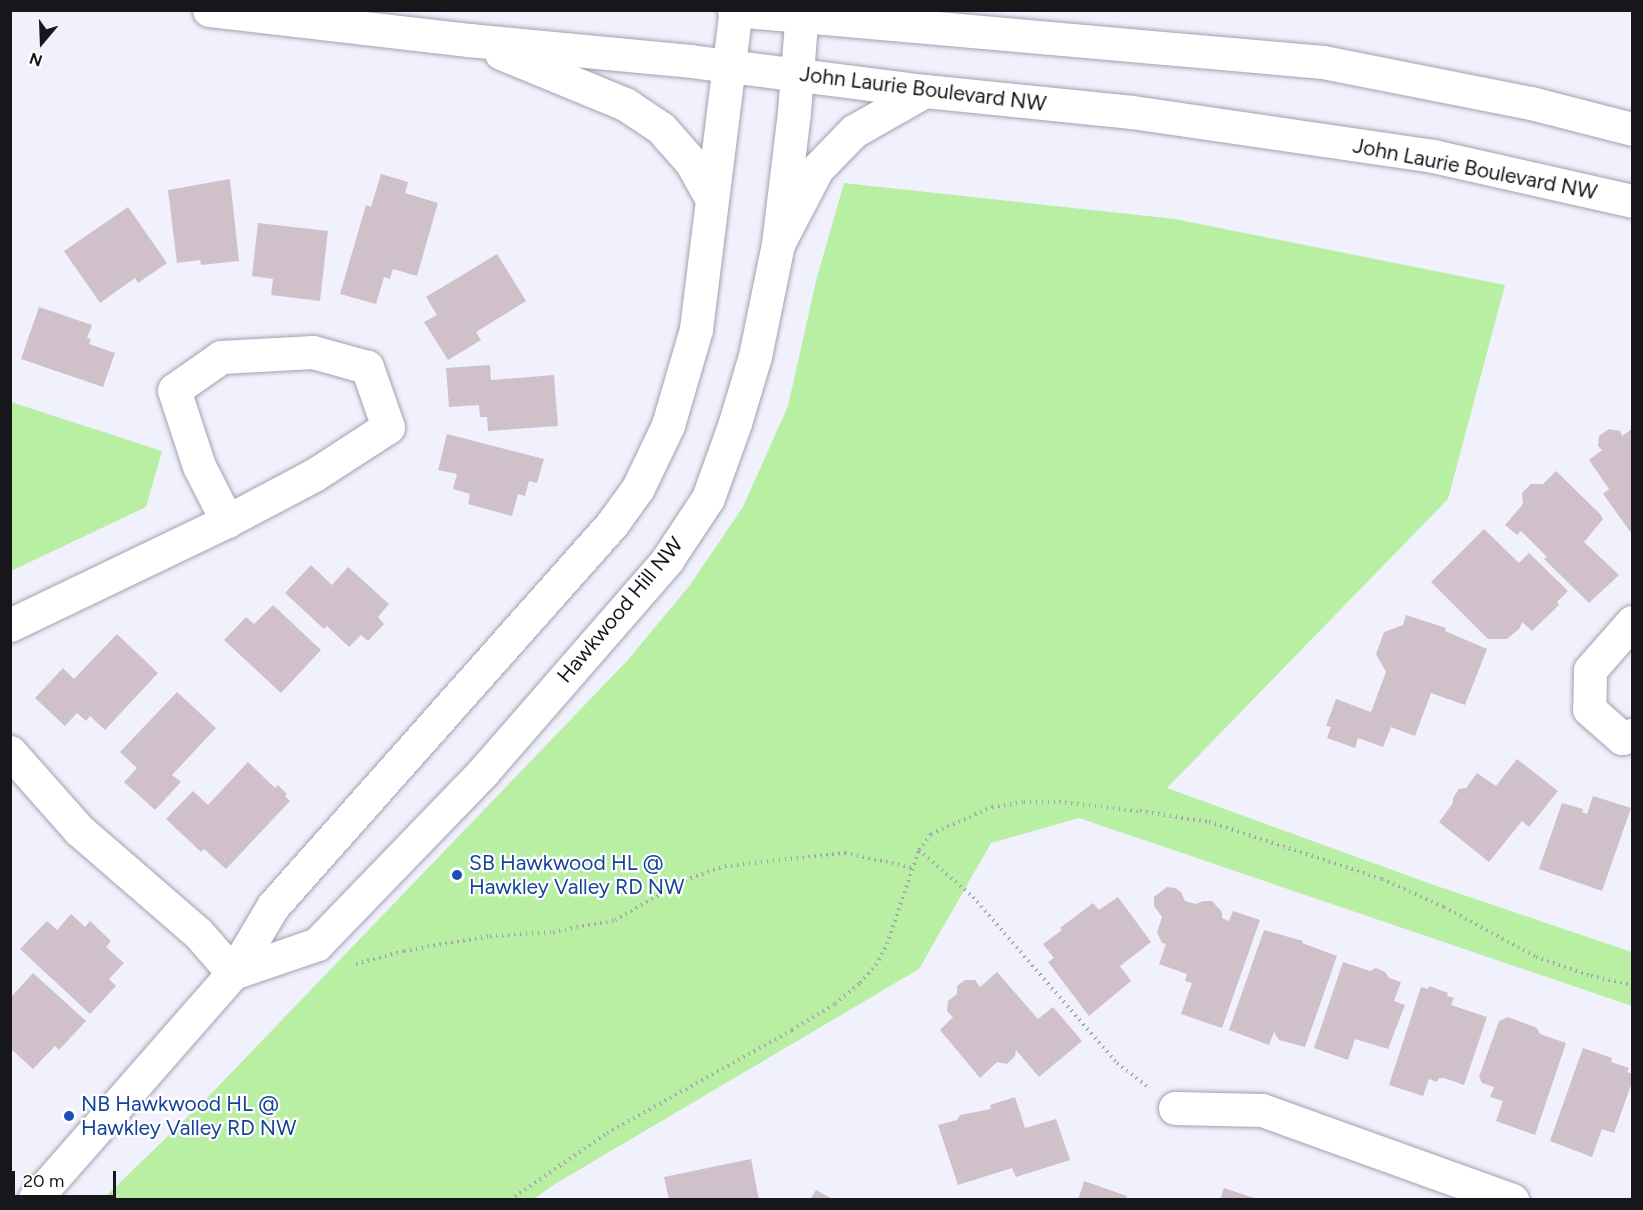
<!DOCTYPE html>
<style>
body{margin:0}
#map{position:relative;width:1643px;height:1210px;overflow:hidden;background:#f1f0fd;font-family:Figtree,sans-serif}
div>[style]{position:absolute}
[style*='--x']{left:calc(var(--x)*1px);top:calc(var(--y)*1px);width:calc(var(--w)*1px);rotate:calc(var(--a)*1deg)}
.green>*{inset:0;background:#b8efa3}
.building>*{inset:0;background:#d0c0c9}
.path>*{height:4px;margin-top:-2px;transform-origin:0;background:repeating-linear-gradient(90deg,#a6a6b0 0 1.5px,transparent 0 6px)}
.roads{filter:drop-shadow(0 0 2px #a3a1b0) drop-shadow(0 0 2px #a3a1b0)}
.minor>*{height:33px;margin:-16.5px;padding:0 16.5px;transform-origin:16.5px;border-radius:16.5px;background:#fff}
.tertiary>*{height:33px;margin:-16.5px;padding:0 16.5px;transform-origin:16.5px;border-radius:16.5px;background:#fff}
.secondary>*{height:33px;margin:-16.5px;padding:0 16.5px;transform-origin:16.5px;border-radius:16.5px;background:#fff}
.dots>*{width:16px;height:16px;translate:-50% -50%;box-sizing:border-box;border:3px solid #fff;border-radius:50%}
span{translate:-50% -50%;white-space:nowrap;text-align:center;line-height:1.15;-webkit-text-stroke:4.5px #fff;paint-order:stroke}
.street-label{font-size:21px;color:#16161b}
.transit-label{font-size:21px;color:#164399}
.left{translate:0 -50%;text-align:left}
.frame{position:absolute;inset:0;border:12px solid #16161b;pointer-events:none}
.north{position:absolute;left:12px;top:12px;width:60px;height:60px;-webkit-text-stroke:4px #fff;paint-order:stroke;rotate:199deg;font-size:16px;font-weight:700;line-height:24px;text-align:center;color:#16161b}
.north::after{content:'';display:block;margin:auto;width:21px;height:27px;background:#16161b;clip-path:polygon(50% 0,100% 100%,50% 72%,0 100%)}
.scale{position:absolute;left:12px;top:1171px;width:104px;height:27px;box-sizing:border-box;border:3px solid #16161b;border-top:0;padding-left:8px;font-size:18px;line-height:21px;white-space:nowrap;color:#16161b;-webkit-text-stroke:4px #fff;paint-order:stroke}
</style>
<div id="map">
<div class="green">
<div style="clip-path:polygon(844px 183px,1175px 219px,1505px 285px,1448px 499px,1167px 788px,1431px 884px,1632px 952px,1632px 1006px,1079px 818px,991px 843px,919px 969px,555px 1184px,534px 1199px,103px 1199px,206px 1099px,626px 662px,690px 585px,743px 507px,788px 406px,816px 281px)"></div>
<div style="clip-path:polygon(11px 402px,162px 451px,146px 507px,11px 571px)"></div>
</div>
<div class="building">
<div style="clip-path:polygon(381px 174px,408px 182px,405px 193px,438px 203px,417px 276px,393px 269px,390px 279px,384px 277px,376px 304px,340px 294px,366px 205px,371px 207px)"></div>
<div style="clip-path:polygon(230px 179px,239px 261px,201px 265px,200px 260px,177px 263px,168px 190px)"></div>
<div style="clip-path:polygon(128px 207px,167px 263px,138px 283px,135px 278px,100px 303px,64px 251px)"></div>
<div style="clip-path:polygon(258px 223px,328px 231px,320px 301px,271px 295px,273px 279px,252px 276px)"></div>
<div style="clip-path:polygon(497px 254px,526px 301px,476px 332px,481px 340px,448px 360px,424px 322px,437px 315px,426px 297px)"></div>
<div style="clip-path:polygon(39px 307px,92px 325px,87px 338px,91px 339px,89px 344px,115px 353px,103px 387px,21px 359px)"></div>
<div style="clip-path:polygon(490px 365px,491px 380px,554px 375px,558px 426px,488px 431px,487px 417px,480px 417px,479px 405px,449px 407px,446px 368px)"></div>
<div style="clip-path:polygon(1609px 429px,1620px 431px,1622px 436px,1632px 429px,1632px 534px,1603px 494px,1609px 489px,1589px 460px,1602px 450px,1598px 446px,1599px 436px)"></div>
<div style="clip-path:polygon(447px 434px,544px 459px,537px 483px,529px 481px,525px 496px,518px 494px,512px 516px,468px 504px,470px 494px,453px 489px,457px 474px,438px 470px)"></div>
<div style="clip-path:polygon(1556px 471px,1600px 514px,1603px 519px,1584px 542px,1619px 575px,1589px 603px,1544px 559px,1547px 557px,1521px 531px,1517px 535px,1505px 525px,1523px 504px,1522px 493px,1531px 484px,1543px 484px)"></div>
<div style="clip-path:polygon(1484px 529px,1519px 563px,1529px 553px,1568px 591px,1557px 602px,1559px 605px,1532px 631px,1522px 622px,1520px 628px,1507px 639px,1488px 639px,1431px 582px)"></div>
<div style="clip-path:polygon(311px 565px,332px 585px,348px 567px,389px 604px,378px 617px,384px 624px,368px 641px,361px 635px,349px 647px,327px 626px,324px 629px,285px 593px)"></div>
<div style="clip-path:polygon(273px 605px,321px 650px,281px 693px,224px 640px,246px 617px,254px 624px)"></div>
<div style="clip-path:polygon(1406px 615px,1446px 628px,1445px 631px,1487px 649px,1465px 705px,1431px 693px,1415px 736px,1391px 727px,1383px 747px,1358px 738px,1355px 748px,1327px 738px,1331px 727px,1326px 726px,1336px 699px,1371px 712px,1386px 672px,1376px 654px,1384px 632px,1403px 625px)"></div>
<div style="clip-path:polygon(117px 634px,158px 673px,105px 730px,90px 716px,86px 721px,77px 713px,65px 726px,35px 698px,63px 668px,74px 679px)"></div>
<div style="clip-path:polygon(177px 692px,216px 728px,172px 775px,181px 782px,155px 810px,124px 782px,137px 768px,120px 752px)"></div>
<div style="clip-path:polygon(1517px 759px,1558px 791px,1529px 827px,1522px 821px,1489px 862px,1439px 822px,1453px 803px,1453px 798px,1459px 789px,1466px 788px,1477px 773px,1496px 786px)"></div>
<div style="clip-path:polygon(248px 762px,275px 788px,278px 785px,287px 794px,285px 796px,290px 801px,226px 869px,204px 849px,201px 852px,166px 819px,193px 791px,208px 805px)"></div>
<div style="clip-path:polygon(1593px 796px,1631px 808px,1602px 891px,1539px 869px,1562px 803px,1583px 809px,1582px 812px,1587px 814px)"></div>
<div style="clip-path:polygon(1167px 887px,1175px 888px,1181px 892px,1185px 901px,1196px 904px,1203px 901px,1212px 901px,1222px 912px,1222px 918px,1229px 921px,1233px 911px,1260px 920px,1222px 1028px,1181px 1014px,1192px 983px,1185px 981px,1187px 974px,1159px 964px,1166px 944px,1162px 943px,1157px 932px,1162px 917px,1154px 906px,1154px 897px)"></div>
<div style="clip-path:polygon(1118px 897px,1151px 942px,1120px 966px,1131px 981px,1089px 1016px,1048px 962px,1054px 958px,1043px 944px,1062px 930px,1060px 928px,1093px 903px,1099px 910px)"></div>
<div style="clip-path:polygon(71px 914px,85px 927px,90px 921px,111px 941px,106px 947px,124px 963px,109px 979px,116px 986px,90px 1014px,20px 949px,47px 921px,57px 930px)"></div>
<div style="clip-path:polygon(1264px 930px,1303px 941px,1302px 943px,1337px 956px,1305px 1047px,1279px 1040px,1274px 1032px,1269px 1045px,1229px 1030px)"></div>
<div style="clip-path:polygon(1343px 962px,1370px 971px,1376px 968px,1385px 972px,1389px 978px,1401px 982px,1394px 1001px,1405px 1005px,1388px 1049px,1355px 1039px,1348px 1060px,1314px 1048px)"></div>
<div style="clip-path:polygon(997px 972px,1038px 1019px,1053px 1007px,1082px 1041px,1039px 1077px,1016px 1050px,1015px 1056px,1007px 1064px,997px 1062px,980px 1078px,940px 1030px,953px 1017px,947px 1011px,948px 1001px,957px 994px,957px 986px,965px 980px,975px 980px,980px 987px)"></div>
<div style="clip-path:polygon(33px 973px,86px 1021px,59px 1050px,55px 1046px,33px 1069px,10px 1048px,10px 998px)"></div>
<div style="clip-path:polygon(1429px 986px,1448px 993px,1447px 996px,1454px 998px,1451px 1005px,1487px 1017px,1464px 1085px,1444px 1078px,1439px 1078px,1437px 1082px,1429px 1079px,1423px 1096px,1389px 1085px,1421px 987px,1428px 989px)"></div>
<div style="clip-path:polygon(1508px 1017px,1537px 1028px,1540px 1034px,1566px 1043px,1535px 1135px,1496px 1121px,1503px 1101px,1490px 1097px,1494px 1087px,1482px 1083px,1479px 1077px,1499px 1021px)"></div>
<div style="clip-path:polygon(1583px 1048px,1612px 1058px,1611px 1062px,1629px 1068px,1627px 1072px,1632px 1074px,1632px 1082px,1614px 1133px,1602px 1129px,1592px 1157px,1550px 1141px)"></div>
<div style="clip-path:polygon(1015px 1097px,1025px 1128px,1056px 1119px,1070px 1160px,1016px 1177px,1012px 1168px,958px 1185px,938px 1125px,957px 1120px,960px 1115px,991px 1109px,990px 1105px)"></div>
<div style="clip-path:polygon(751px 1159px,759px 1200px,669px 1200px,664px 1177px)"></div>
<div style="clip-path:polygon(1084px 1181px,1127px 1196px,1125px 1200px,1078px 1200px)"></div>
<div style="clip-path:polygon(1224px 1188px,1257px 1199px,1257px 1200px,1220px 1200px)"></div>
<div style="clip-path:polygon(816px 1190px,834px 1200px,810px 1200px)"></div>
</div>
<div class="path">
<div style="--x:919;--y:850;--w:72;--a:41"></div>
<div style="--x:973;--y:897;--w:220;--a:49.1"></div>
<div style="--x:1117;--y:1063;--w:39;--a:38"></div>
<div style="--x:356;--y:964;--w:50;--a:-15.2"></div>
<div style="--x:404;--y:951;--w:87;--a:-9.9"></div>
<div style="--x:490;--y:936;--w:63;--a:-3.6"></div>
<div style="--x:553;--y:932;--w:63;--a:-11"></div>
<div style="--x:615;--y:920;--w:81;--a:-29.7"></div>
<div style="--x:685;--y:880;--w:42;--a:-19.3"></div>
<div style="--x:725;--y:866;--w:121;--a:-6.2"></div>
<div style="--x:845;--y:853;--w:71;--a:12.3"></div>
<div style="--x:510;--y:1200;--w:118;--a:-34.6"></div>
<div style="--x:607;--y:1133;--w:212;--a:-29.1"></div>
<div style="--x:792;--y:1030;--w:50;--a:-31.2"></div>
<div style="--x:835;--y:1004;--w:33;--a:-40"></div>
<div style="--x:860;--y:983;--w:24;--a:-48"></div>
<div style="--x:876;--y:965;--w:24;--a:-62"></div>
<div style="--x:887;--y:944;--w:99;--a:-71.2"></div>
<div style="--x:919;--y:850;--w:20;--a:-53"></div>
<div style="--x:931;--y:834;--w:67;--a:-23.9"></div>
<div style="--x:992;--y:807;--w:32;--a:-9"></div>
<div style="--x:1024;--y:802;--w:35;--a:0"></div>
<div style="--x:1059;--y:802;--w:81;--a:6.3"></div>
<div style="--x:1140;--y:811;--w:70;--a:9.1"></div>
<div style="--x:1209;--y:822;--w:182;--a:18.2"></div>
<div style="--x:1382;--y:879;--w:68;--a:24.3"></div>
<div style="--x:1444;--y:907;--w:105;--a:28.5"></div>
<div style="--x:1536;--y:957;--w:58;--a:19.1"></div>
<div style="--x:1591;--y:976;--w:42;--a:12.4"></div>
</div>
<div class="roads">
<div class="minor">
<div style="--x:1632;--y:622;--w:64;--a:131.2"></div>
<div style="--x:1590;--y:670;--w:39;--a:91"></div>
<div style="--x:1589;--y:709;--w:44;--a:41.3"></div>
<div style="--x:1622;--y:738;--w:10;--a:-17"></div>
<div style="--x:10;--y:625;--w:241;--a:-25.6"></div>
<div style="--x:227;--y:521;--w:98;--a:-27.9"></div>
<div style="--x:314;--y:475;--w:88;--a:-33"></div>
<div style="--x:388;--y:427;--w:64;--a:-109.3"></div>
<div style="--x:367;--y:367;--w:56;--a:-164.5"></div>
<div style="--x:313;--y:352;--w:92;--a:176.9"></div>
<div style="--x:221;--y:357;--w:57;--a:144.9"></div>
<div style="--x:174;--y:390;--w:80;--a:71.8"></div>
<div style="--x:199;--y:466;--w:62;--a:63"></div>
<div style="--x:10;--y:752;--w:104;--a:48.5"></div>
<div style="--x:79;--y:830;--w:157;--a:40.9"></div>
<div style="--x:198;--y:933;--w:53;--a:48.8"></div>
<div style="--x:1175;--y:1108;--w:87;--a:1.3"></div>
<div style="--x:1262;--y:1110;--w:266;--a:19.8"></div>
</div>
<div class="tertiary">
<div style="--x:233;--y:973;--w:89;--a:-19"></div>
<div style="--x:317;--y:944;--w:239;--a:-46"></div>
<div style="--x:483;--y:772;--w:281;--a:-49"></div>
<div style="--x:667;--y:560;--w:74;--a:-56.5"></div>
<div style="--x:708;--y:498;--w:80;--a:-70.2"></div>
<div style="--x:735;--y:423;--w:70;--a:-73.4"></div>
<div style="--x:755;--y:356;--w:114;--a:-78.4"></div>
<div style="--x:778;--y:244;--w:133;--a:-83.1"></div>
<div style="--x:794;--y:112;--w:102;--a:-85.5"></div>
<div style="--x:34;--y:1200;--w:302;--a:-48.8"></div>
<div style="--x:233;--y:973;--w:78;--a:-59.2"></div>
<div style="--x:273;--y:906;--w:511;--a:-48.41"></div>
<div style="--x:612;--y:524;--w:44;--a:-54.2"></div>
<div style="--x:638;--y:488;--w:70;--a:-64.5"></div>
<div style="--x:668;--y:425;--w:100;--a:-73.7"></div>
<div style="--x:696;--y:329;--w:321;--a:-82.9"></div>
</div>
<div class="secondary">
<div style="--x:209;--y:10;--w:262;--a:6.6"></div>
<div style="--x:469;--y:40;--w:222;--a:5.4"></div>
<div style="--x:690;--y:61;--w:237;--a:7.3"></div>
<div style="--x:925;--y:91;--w:208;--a:5.8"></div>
<div style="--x:1132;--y:112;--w:304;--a:8.3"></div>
<div style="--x:1433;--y:156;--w:204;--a:12.7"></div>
<div style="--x:734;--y:10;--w:591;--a:5.05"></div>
<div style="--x:1323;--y:62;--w:212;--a:11.2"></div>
<div style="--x:1531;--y:103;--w:104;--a:14.4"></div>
<div style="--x:501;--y:53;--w:134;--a:22.4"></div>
<div style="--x:625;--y:104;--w:43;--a:33.7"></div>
<div style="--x:661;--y:128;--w:45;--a:48.6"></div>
<div style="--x:691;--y:162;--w:41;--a:60.9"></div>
<div style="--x:778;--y:244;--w:85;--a:-62.5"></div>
<div style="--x:817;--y:169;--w:53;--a:-45.8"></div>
<div style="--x:854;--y:131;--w:81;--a:-29.4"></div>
</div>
</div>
<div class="dots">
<div style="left:457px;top:875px;background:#1a4fb4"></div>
<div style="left:69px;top:1116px;background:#1a4fb4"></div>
</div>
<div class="street-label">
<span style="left:923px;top:89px;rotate:7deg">John Laurie Boulevard NW</span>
<span style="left:1475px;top:169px;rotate:11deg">John Laurie Boulevard NW</span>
<span style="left:620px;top:610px;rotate:-50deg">Hawkwood Hill NW</span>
</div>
<div class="transit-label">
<span class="left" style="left:469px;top:875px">SB Hawkwood HL @<br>Hawkley Valley RD NW</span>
<span class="left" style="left:81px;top:1116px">NB Hawkwood HL @<br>Hawkley Valley RD NW</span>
</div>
<div class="frame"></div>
<div class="north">N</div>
<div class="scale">20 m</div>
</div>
